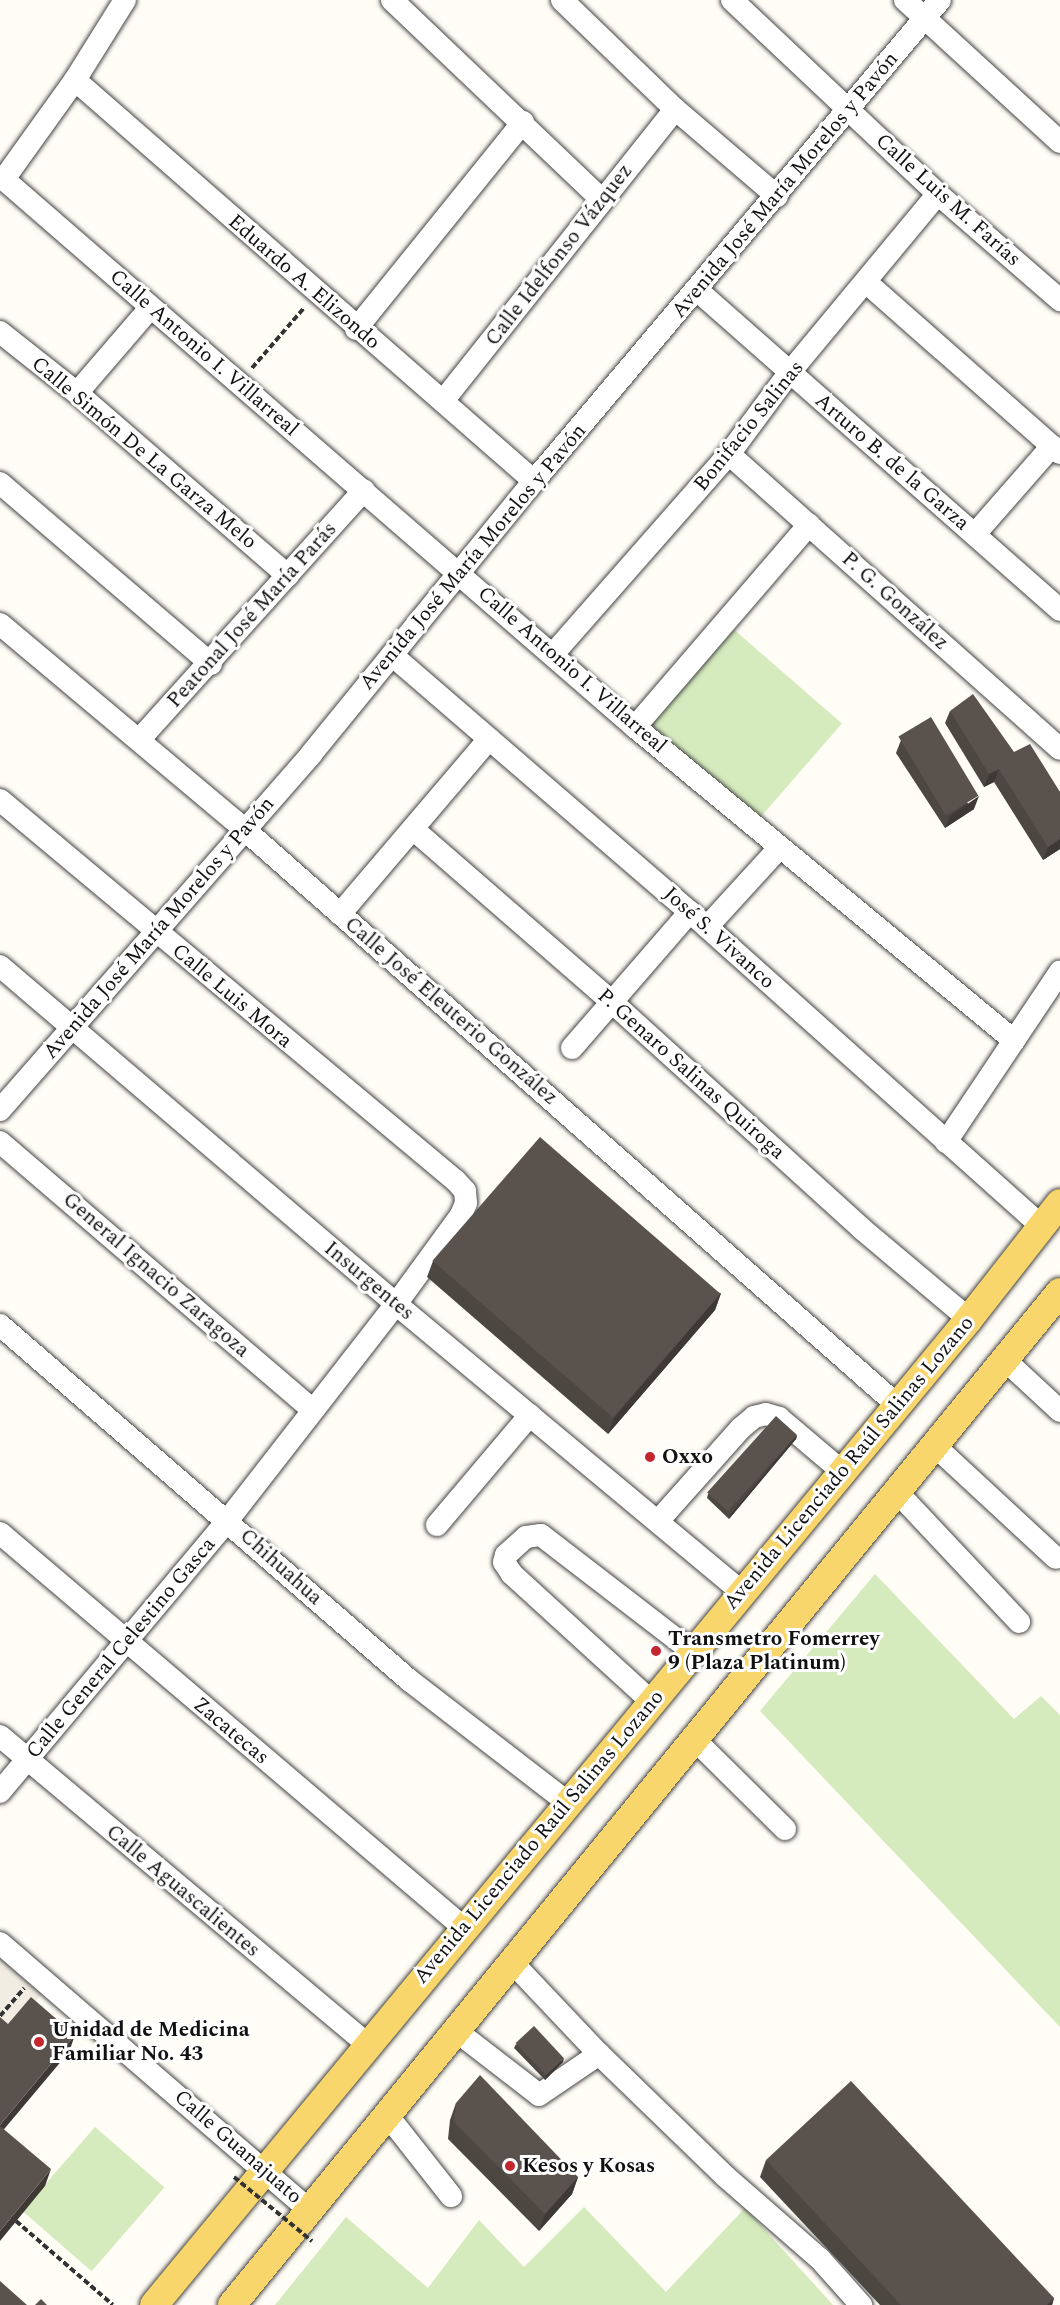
<!DOCTYPE html>
<meta charset="utf-8">
<style>
body{margin:0}
#map{position:relative;width:1060px;height:2305px;overflow:hidden;background:#fffdf5;font-family:Spectral,serif}
div>[style]{position:absolute}
[style*='--x']{left:calc(var(--x)*1px);top:calc(var(--y)*1px);width:calc(var(--w)*1px);rotate:calc(var(--a)*1deg)}
.green>*{inset:0;background:#d5ebbd;transform-origin:0 0}
.plaza>*{inset:0;background:#f1ede2}
.path>*{height:4px;margin-top:-2px;transform-origin:0;background:repeating-linear-gradient(90deg,#333 0 6px,transparent 0 9px)}
.roads{filter:drop-shadow(0 0 2px #444) drop-shadow(0 0 2px #444)}
.minor>*{height:22px;margin:-11px;padding:0 11px;transform-origin:11px;border-radius:11px;background:#fff}
.major>*{height:28px;margin:-14px;padding:0 14px;transform-origin:14px;border-radius:14px;background:#f9d66b}
.path-bridge>*{height:4px;margin-top:-2px;transform-origin:0;background:repeating-linear-gradient(90deg,#333 0 6px,transparent 0 9px)}
.wall>*{inset:0;background:#4d4742}
.shaded-wall>*{inset:0;background:#3f3936}
.building>*{inset:0;background:#5a524d;transform-origin:0 0}
.dots>*{width:16px;height:16px;translate:-50% -50%;box-sizing:border-box;border:3px solid #fff;border-radius:50%}
span{translate:-50% -50%;white-space:nowrap;text-align:center;line-height:1.15;-webkit-text-stroke:6px #fff;paint-order:stroke}
.street-label{font-size:21px;color:#111}
.poi-label{font-size:21px;color:#111;font-weight:700}
.left{translate:0 -50%;text-align:left}
</style>
<div id="map">
<div class="green">
<div style="left:731px;top:627px;width:147px;height:130px;rotate:41deg"></div>
<div style="clip-path:polygon(875px 1574px,1014px 1719px,1041px 1696px,1060px 1715px,1060px 2027px,760px 1711px)"></div>
<div style="left:95px;top:2127px;width:92px;height:111px;rotate:41deg"></div>
<div style="clip-path:polygon(584px 2207px,666px 2292px,745px 2208px,833px 2305px,275px 2305px,346px 2217px,428px 2288px,479px 2220px,524px 2267px)"></div>
</div>
<div class="plaza">
<div style="clip-path:polygon(0 1957px,42px 1994px,2px 2041px,0 2039px)"></div>
</div>
<div class="path">
<div style="--x:252;--y:368;--w:79;--a:-49.1"></div>
<div style="--x:0;--y:2016;--w:37;--a:-49"></div>
<div style="--x:16;--y:2221;--w:128;--a:40.9"></div>
</div>
<div class="roads">
<div class="minor">
<div style="--x:392;--y:0;--w:290;--a:43.6"></div>
<div style="--x:562;--y:0;--w:157;--a:44"></div>
<div style="--x:675;--y:109;--w:134;--a:40.5"></div>
<div style="--x:732;--y:0;--w:283;--a:43.3"></div>
<div style="--x:938;--y:194;--w:162;--a:41"></div>
<div style="--x:905;--y:0;--w:210;--a:42.5"></div>
<div style="--x:75;--y:80;--w:609;--a:41.14"></div>
<div style="--x:0;--y:176;--w:841;--a:40.95"></div>
<div style="--x:635;--y:727;--w:492;--a:39.6"></div>
<div style="--x:4;--y:179;--w:122;--a:-54.4"></div>
<div style="--x:75;--y:80;--w:94;--a:-58"></div>
<div style="--x:867;--y:283;--w:257;--a:41.4"></div>
<div style="--x:697;--y:290;--w:484;--a:41.4"></div>
<div style="--x:356;--y:329;--w:266;--a:-51.1"></div>
<div style="--x:0;--y:332;--w:98;--a:38.4"></div>
<div style="--x:77;--y:393;--w:279;--a:40.9"></div>
<div style="--x:77;--y:393;--w:112;--a:-49.3"></div>
<div style="--x:443;--y:401;--w:373;--a:-51.5"></div>
<div style="--x:729;--y:454;--w:443;--a:41.7"></div>
<div style="--x:0;--y:483;--w:278;--a:40.6"></div>
<div style="--x:975;--y:534;--w:117;--a:-48.8"></div>
<div style="--x:0;--y:624;--w:319;--a:40"></div>
<div style="--x:244;--y:829;--w:871;--a:41.41"></div>
<div style="--x:554;--y:653;--w:265;--a:-48.7"></div>
<div style="--x:729;--y:454;--w:102;--a:-53.4"></div>
<div style="--x:790;--y:372;--w:231;--a:-50.3"></div>
<div style="--x:392;--y:655;--w:416;--a:40.8"></div>
<div style="--x:707;--y:927;--w:450;--a:41.8"></div>
<div style="--x:635;--y:727;--w:267;--a:-49.3"></div>
<div style="--x:139;--y:740;--w:336;--a:-48"></div>
<div style="--x:0;--y:800;--w:594;--a:39.88"></div>
<div style="--x:456;--y:1181;--w:13;--a:48"></div>
<div style="--x:465;--y:1191;--w:12;--a:85"></div>
<div style="--x:466;--y:1203;--w:13;--a:113"></div>
<div style="--x:461;--y:1215;--w:110;--a:126.1"></div>
<div style="--x:396;--y:1304;--w:274;--a:127.9"></div>
<div style="--x:228;--y:1520;--w:355;--a:130"></div>
<div style="--x:413;--y:829;--w:265;--a:41"></div>
<div style="--x:613;--y:1003;--w:336;--a:42.2"></div>
<div style="--x:862;--y:1229;--w:140;--a:40.1"></div>
<div style="--x:340;--y:914;--w:230;--a:-49.6"></div>
<div style="--x:707;--y:927;--w:108;--a:-47.6"></div>
<div style="--x:0;--y:966;--w:521;--a:40.48"></div>
<div style="--x:396;--y:1304;--w:450;--a:39.8"></div>
<div style="--x:572;--y:1048;--w:180;--a:-49.1"></div>
<div style="--x:0;--y:1110;--w:474;--a:-48.8"></div>
<div style="--x:312;--y:753;--w:351;--a:-50.8"></div>
<div style="--x:534;--y:481;--w:629;--a:-49.83"></div>
<div style="--x:0;--y:1142;--w:411;--a:40.6"></div>
<div style="--x:946;--y:1142;--w:205;--a:-56.2"></div>
<div style="--x:0;--y:1325;--w:542;--a:40.96"></div>
<div style="--x:409;--y:1680;--w:200;--a:37.7"></div>
<div style="--x:1005;--y:1360;--w:75;--a:42.8"></div>
<div style="--x:936;--y:1447;--w:163;--a:42.8"></div>
<div style="--x:898;--y:1493;--w:177;--a:46.8"></div>
<div style="--x:659;--y:1520;--w:123;--a:-48.3"></div>
<div style="--x:741;--y:1428;--w:17;--a:-40"></div>
<div style="--x:754;--y:1417;--w:12;--a:-14"></div>
<div style="--x:766;--y:1414;--w:14;--a:17"></div>
<div style="--x:779;--y:1418;--w:84;--a:40.2"></div>
<div style="--x:437;--y:1525;--w:144;--a:-49.8"></div>
<div style="--x:0;--y:1533;--w:608;--a:40.4"></div>
<div style="--x:652;--y:1702;--w:190;--a:-137.6"></div>
<div style="--x:512;--y:1574;--w:14;--a:-124"></div>
<div style="--x:504;--y:1562;--w:7;--a:-74"></div>
<div style="--x:506;--y:1555;--w:27;--a:-42"></div>
<div style="--x:526;--y:1537;--w:15;--a:-8"></div>
<div style="--x:541;--y:1535;--w:192;--a:37.6"></div>
<div style="--x:0;--y:1736;--w:479;--a:40"></div>
<div style="--x:694;--y:1739;--w:128;--a:44.7"></div>
<div style="--x:0;--y:1943;--w:411;--a:40.8"></div>
<div style="--x:511;--y:1961;--w:128;--a:46.6"></div>
<div style="--x:599;--y:2054;--w:177;--a:44.1"></div>
<div style="--x:726;--y:2177;--w:125;--a:41.1"></div>
<div style="--x:820;--y:2259;--w:62;--a:48.3"></div>
<div style="--x:455;--y:2030;--w:106;--a:37.7"></div>
<div style="--x:539;--y:2095;--w:73;--a:-34.3"></div>
<div style="--x:388;--y:2116;--w:102;--a:51.8"></div>
</div>
<div class="major">
<div style="--x:154;--y:2305;--w:1279;--a:-50.42"></div>
<div style="--x:969;--y:1319;--w:147;--a:-51.9"></div>
<div style="--x:232;--y:2305;--w:1308;--a:-50.74"></div>
</div>
</div>
<div class="path-bridge">
<div style="--x:234;--y:2177;--w:101;--a:39.4"></div>
</div>
<div class="wall">
<div style="clip-path:polygon(950px 711px,1060px 792px,1060px 849px,1043px 860px,994px 782px,984px 787px,945px 723px)"></div>
<div style="clip-path:polygon(901px 740px,974px 809px,945px 828px,896px 753px)"></div>
<div style="clip-path:polygon(433px 1261px,721px 1293px,715px 1310px,608px 1434px,427px 1277px)"></div>
<div style="clip-path:polygon(797px 1435px,796px 1439px,729px 1519px,707px 1498px,708px 1494px)"></div>
<div style="clip-path:polygon(516px 2044px,563px 2062px,545px 2080px,514px 2048px)"></div>
<div style="clip-path:polygon(456px 2103px,578px 2177px,572px 2194px,539px 2231px,448px 2139px,450px 2120px)"></div>
<div style="clip-path:polygon(766px 2160px,1054px 2298px,1052px 2305px,880px 2305px,760px 2177px)"></div>
</div>
<div class="shaded-wall">
<div style="clip-path:polygon(999px 769px,994px 782px,984px 787px,989px 774px)"></div>
<div style="clip-path:polygon(979px 796px,974px 809px,945px 828px,950px 816px)"></div>
<div style="clip-path:polygon(1060px 839px,1060px 849px,1043px 860px,1048px 847px)"></div>
<div style="clip-path:polygon(721px 1293px,715px 1310px,608px 1434px,614px 1418px)"></div>
<div style="clip-path:polygon(797px 1435px,796px 1439px,729px 1519px,731px 1514px)"></div>
<div style="clip-path:polygon(75px 2035px,69px 2052px,0 2134px,0 2125px)"></div>
<div style="clip-path:polygon(564px 2058px,563px 2062px,545px 2080px,546px 2075px)"></div>
<div style="clip-path:polygon(51px 2169px,45px 2186px,0 2241px,0 2231px)"></div>
<div style="clip-path:polygon(578px 2177px,572px 2194px,539px 2231px,545px 2214px)"></div>
<div style="clip-path:polygon(1054px 2298px,1052px 2305px,1047px 2305px)"></div>
</div>
<div class="building">
<div style="clip-path:polygon(973px 694px,1014px 752px,1030px 744px,1060px 792px,1060px 839px,1048px 847px,999px 769px,989px 774px,950px 711px)"></div>
<div style="left:931px;top:717px;width:92px;height:38px;rotate:59deg"></div>
<div style="left:540px;top:1137px;width:239px;height:164px;rotate:41deg"></div>
<div style="left:776px;top:1416px;width:28px;height:103px;rotate:42deg"></div>
<div style="clip-path:polygon(31px 1997px,75px 2035px,0 2125px,0 2017px,8px 2024px)"></div>
<div style="left:534px;top:2026px;width:44px;height:25px;rotate:47deg"></div>
<div style="clip-path:polygon(480px 2075px,578px 2177px,545px 2214px,454px 2122px,456px 2103px)"></div>
<div style="clip-path:polygon(851px 2081px,1054px 2298px,1047px 2305px,901px 2305px,766px 2160px)"></div>
<div style="clip-path:polygon(0 2126px,51px 2169px,0 2231px)"></div>
<div style="clip-path:polygon(0 2281px,27px 2305px,0 2305px)"></div>
<div style="clip-path:polygon(41px 2299px,47px 2305px,35px 2305px)"></div>
</div>
<div class="dots">
<div style="left:650px;top:1457px;background:#c4262e"></div>
<div style="left:656px;top:1651px;background:#c4262e"></div>
<div style="left:39px;top:2042px;background:#c4262e"></div>
<div style="left:510px;top:2166px;background:#c4262e"></div>
</div>
<div class="street-label">
<span style="left:785px;top:185px;rotate:-50deg">Avenida José María Morelos y Pavón</span>
<span style="left:948px;top:200px;rotate:42deg">Calle Luis M. Farías</span>
<span style="left:559px;top:255px;rotate:-52deg">Calle Idelfonso Vázquez</span>
<span style="left:304px;top:282px;rotate:41deg">Eduardo A. Elizondo</span>
<span style="left:204px;top:353px;rotate:41deg">Calle Antonio I. Villarreal</span>
<span style="left:749px;top:426px;rotate:-51deg">Bonifacio Salinas</span>
<span style="left:144px;top:453px;rotate:40deg">Calle Simón De La Garza Melo</span>
<span style="left:892px;top:462px;rotate:41deg">Arturo B. de la Garza</span>
<span style="left:473px;top:557px;rotate:-50deg">Avenida José María Morelos y Pavón</span>
<span style="left:895px;top:601px;rotate:42deg">P. G. González</span>
<span style="left:252px;top:615px;rotate:-48deg">Peatonal José María Parás</span>
<span style="left:572px;top:670px;rotate:41deg">Calle Antonio I. Villarreal</span>
<span style="left:159px;top:928px;rotate:-49deg">Avenida José María Morelos y Pavón</span>
<span style="left:719px;top:938px;rotate:42deg">José S. Vivanco</span>
<span style="left:232px;top:996px;rotate:40deg">Calle Luis Mora</span>
<span style="left:451px;top:1011px;rotate:41deg">Calle José Eleuterio González</span>
<span style="left:691px;top:1074px;rotate:42deg">P. Genaro Salinas Quiroga</span>
<span style="left:156px;top:1275px;rotate:41deg">General Ignacio Zaragoza</span>
<span style="left:369px;top:1281px;rotate:40deg">Insurgentes</span>
<span style="left:849px;top:1463px;rotate:-50deg">Avenida Licenciado Raúl Salinas Lozano</span>
<span style="left:281px;top:1567px;rotate:42deg">Chihuahua</span>
<span style="left:121px;top:1648px;rotate:-50deg">Calle General Celestino Gasca</span>
<span style="left:231px;top:1731px;rotate:40deg">Zacatecas</span>
<span style="left:539px;top:1837px;rotate:-50deg">Avenida Licenciado Raúl Salinas Lozano</span>
<span style="left:183px;top:1891px;rotate:40deg">Calle Aguascalientes</span>
<span style="left:238px;top:2147px;rotate:41deg">Calle Guanajuato</span>
</div>
<div class="poi-label">
<span class="left" style="left:662px;top:1457px">Oxxo</span>
<span class="left" style="left:668px;top:1651px">Transmetro Fomerrey<br>9 (Plaza Platinum)</span>
<span class="left" style="left:52px;top:2042px">Unidad de Medicina<br>Familiar No. 43</span>
<span class="left" style="left:522px;top:2166px">Kesos y Kosas</span>
</div>
</div>
